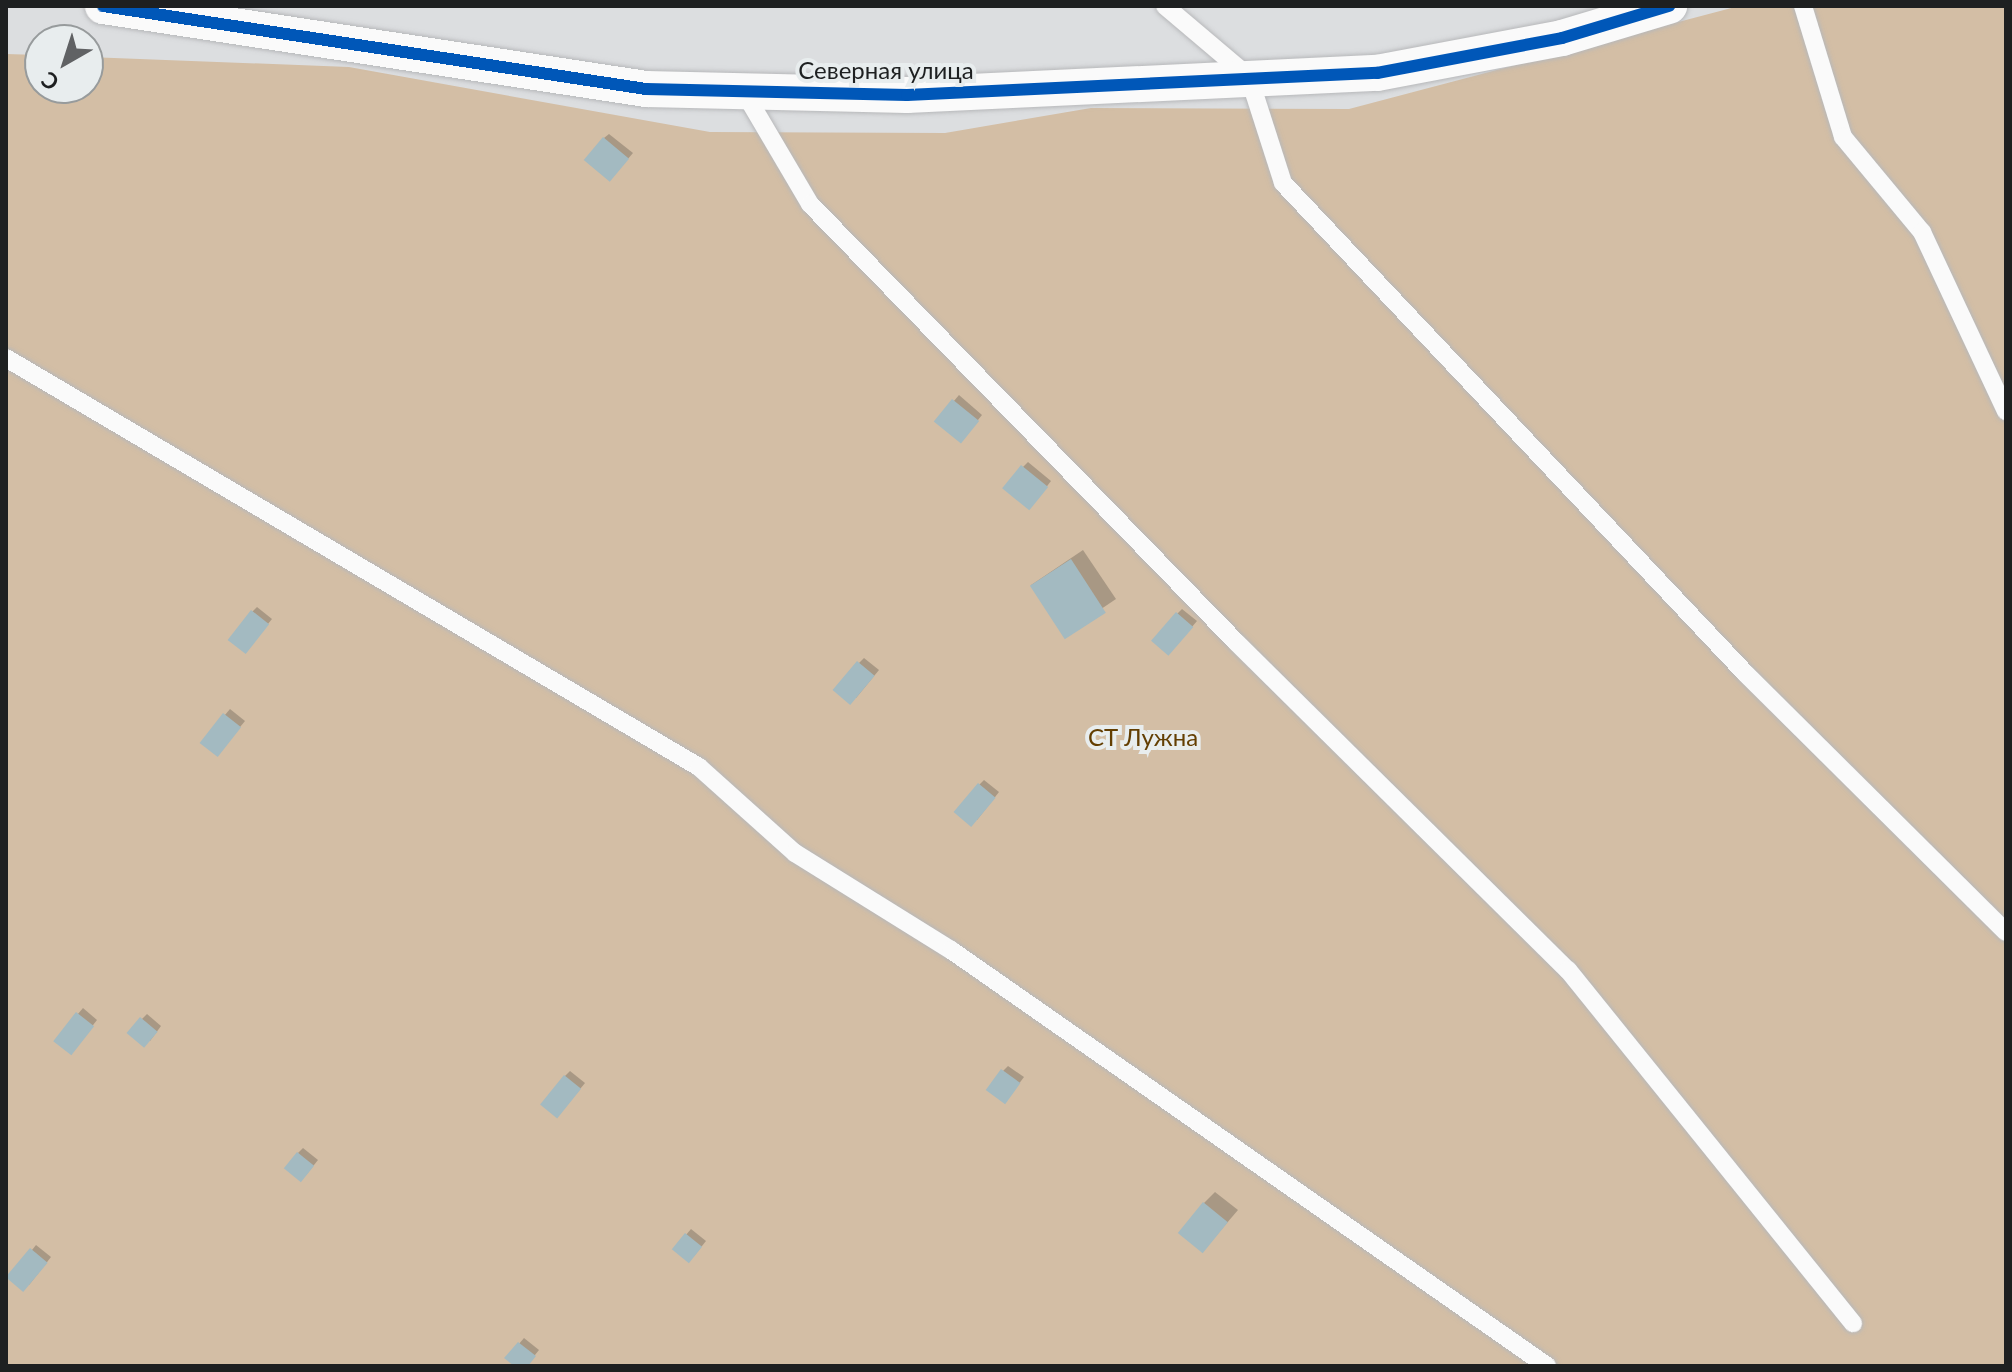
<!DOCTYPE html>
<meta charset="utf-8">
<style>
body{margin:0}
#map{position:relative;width:2012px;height:1372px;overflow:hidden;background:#dcdee0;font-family:Lato,sans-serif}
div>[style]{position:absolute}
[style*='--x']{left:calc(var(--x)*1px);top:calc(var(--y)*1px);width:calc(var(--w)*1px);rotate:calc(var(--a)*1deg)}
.green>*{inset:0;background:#d3bea5}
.shadow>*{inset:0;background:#0003;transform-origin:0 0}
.building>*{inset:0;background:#a3bac1;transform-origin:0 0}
.roads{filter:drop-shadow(0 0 2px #b7b8ba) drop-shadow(0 0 2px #b7b8ba)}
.lane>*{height:18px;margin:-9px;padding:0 9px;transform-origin:9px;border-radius:9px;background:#fafafa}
.street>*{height:36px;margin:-18px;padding:0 18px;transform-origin:18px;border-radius:18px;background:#fafafa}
.cycleway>*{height:12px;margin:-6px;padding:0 6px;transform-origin:6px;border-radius:6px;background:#0057b8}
span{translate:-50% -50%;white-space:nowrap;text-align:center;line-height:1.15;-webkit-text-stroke:8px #e8edee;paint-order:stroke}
.street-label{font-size:24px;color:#1e2021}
.park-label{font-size:24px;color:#633e02}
.frame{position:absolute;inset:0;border:8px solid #1e2021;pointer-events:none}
.north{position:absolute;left:24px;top:24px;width:80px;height:80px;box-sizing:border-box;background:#e8edee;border:2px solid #979b9c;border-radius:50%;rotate:219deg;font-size:22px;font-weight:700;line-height:32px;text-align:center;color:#1e2021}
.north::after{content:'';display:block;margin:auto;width:28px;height:36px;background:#606264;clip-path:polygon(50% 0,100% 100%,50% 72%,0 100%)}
</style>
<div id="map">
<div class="green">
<div style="clip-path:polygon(1739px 6px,2006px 6px,2006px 1366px,6px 1366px,6px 54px,40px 55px,40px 88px,88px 88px,88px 57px,349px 67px,710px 132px,945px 133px,1091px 108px,1349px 109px)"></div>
</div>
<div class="shadow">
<div style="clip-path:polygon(609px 134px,633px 153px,615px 174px,604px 138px)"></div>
<div style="clip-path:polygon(959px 395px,982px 415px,965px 436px,937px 421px)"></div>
<div style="clip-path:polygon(1028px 462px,1051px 481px,1034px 503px,1023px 467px)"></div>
<div style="left:1083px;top:550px;width:59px;height:63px;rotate:56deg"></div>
<div style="clip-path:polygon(257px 607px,272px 619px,250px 646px,252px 612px)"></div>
<div style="clip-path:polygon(1182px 609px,1197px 621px,1174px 648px,1177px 614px)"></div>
<div style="clip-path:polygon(864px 658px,879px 670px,856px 698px,859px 663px)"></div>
<div style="clip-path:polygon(230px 709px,245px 721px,222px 749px,202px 742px)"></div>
<div style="clip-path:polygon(984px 780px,999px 792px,977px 820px,979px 785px)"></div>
<div style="clip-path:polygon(83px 1008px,97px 1020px,75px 1048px,55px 1041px)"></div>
<div style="clip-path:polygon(147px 1014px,161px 1026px,150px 1041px,142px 1019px)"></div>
<div style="clip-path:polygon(1008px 1066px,1024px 1077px,1010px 1096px,1003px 1071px)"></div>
<div style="clip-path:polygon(570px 1071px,585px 1083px,562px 1111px,565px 1076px)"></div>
<div style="clip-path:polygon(303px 1148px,318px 1160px,306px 1175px,298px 1153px)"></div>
<div style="clip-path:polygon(1215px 1192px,1238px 1210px,1203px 1251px,1204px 1203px)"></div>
<div style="clip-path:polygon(691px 1229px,706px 1241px,694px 1256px,674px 1249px)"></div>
<div style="clip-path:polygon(36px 1245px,51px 1257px,29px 1285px,32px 1250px)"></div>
<div style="clip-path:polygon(524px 1338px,539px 1350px,526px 1366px,517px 1366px,507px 1358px)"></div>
</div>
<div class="building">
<div style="left:603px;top:137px;width:34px;height:30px;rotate:40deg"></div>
<div style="left:952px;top:399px;width:35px;height:29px;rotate:39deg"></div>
<div style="left:1021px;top:465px;width:35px;height:30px;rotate:39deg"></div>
<div style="left:1071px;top:559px;width:64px;height:49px;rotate:57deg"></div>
<div style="left:251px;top:610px;width:23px;height:38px;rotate:38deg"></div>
<div style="left:1176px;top:612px;width:23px;height:38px;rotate:41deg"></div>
<div style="left:857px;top:661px;width:23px;height:38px;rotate:40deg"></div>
<div style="left:223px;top:713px;width:23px;height:38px;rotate:38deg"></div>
<div style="left:978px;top:783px;width:23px;height:38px;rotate:40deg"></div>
<div style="left:76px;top:1012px;width:23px;height:37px;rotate:38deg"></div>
<div style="left:140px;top:1017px;width:23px;height:21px;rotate:40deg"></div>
<div style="left:1001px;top:1069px;width:24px;height:26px;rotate:36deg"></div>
<div style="left:564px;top:1075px;width:22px;height:38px;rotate:39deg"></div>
<div style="left:297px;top:1152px;width:22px;height:21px;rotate:39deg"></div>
<div style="left:1203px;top:1202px;width:32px;height:40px;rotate:39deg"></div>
<div style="left:685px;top:1233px;width:22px;height:21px;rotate:39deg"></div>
<div style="left:30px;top:1248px;width:23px;height:38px;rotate:40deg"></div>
<div style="clip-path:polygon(518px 1342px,536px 1356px,528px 1366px,514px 1366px,504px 1358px)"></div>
</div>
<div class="roads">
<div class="lane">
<div style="--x:1165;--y:6;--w:110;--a:40.2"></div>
<div style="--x:1249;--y:77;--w:111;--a:72.2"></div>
<div style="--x:1283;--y:183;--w:675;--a:46.68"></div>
<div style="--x:1746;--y:674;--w:366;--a:44.8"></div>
<div style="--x:1803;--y:6;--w:137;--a:73"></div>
<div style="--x:1843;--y:137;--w:124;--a:50.3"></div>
<div style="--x:1922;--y:232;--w:198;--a:64.9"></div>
<div style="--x:744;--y:92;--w:130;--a:59.5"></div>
<div style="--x:810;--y:204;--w:612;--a:45.79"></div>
<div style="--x:1237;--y:643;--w:465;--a:44.7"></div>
<div style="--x:1568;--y:970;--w:454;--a:51.1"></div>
<div style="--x:6;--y:358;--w:805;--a:30.55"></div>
<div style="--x:699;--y:767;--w:129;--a:41.9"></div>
<div style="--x:795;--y:853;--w:184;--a:31.9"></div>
<div style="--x:951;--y:950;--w:727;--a:34.91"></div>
</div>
<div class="street">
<div style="--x:103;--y:6;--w:549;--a:8.69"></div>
<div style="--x:646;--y:89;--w:261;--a:1.3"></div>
<div style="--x:907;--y:95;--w:471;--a:-2.7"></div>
<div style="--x:1377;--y:73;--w:188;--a:-10.7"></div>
<div style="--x:1562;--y:38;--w:112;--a:-16.7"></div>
</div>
</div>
<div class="cycleway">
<div style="--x:103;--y:6;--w:549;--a:8.69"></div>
<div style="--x:646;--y:89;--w:261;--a:1.3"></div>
<div style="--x:907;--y:95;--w:471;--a:-2.7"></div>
<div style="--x:1377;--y:73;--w:188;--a:-10.7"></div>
<div style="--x:1562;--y:38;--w:112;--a:-16.7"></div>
</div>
<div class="street-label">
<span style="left:886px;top:70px">Северная улица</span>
</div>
<div class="park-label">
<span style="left:1143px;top:737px">СТ Лужна</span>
</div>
<div class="frame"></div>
<div class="north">С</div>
</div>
